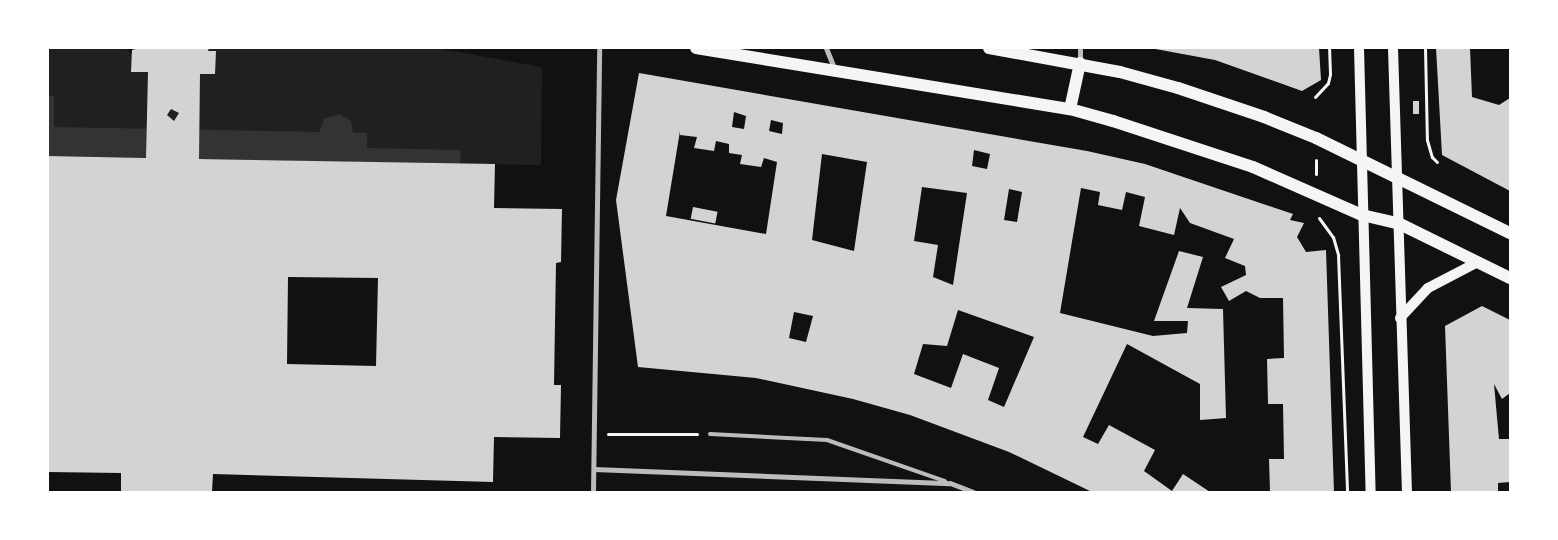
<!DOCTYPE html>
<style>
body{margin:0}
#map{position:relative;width:1558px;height:540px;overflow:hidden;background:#111;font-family:"Noto Sans",sans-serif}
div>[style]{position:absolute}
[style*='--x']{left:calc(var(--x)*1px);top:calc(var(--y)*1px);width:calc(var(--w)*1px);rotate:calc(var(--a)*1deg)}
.green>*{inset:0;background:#202020}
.water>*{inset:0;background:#333}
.building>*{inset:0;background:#d3d3d3;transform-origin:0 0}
.path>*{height:3px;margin:-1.5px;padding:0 1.5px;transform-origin:1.5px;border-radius:1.5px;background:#f5f5f5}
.service>*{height:4px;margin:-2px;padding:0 2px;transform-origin:2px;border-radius:2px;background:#bcbcbc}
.minor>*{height:5px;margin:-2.5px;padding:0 2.5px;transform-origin:2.5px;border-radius:2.5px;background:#bcbcbc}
.secondary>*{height:10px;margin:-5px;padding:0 5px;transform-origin:5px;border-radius:5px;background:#f5f5f5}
.primary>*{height:12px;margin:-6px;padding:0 6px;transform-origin:6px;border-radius:6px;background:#f5f5f5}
span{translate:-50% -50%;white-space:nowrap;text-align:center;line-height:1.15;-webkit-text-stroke:4.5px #fff;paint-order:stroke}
.frame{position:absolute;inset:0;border:49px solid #fff;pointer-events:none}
</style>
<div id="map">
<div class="green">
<div style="clip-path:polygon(48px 48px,125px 48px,130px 53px,202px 48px,435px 48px,542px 67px,541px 165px,48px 156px)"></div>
</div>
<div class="water">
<div style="clip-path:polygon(48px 96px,54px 96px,54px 127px,319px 132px,324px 119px,339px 114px,351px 121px,353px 133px,367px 133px,367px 148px,461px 150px,460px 164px,48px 156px)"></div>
</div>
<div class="building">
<div style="clip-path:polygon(evenodd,139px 48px,209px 48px,208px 51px,216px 51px,215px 74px,200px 74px,199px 159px,495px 164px,494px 208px,562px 209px,561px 262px,556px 263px,554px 385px,561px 385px,560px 438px,494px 437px,493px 482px,213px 474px,212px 492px,121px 492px,121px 473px,48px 472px,48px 156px,146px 158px,148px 72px,131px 72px,132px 50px,139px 48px,171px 109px,179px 113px,174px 121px,167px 115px,171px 109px,139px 48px,288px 277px,378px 278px,376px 366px,287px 364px,288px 277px)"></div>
<div style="clip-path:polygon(1150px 48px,1319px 48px,1321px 80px,1302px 91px,1215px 60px)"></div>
<div style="clip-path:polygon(1436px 48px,1470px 48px,1472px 97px,1499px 105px,1510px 98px,1510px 191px,1442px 155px)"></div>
<div style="clip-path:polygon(evenodd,639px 73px,1087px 151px,1145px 164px,1293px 214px,1290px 220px,1304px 223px,1297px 237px,1306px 252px,1326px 250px,1334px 492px,1270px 492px,1269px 459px,1284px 459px,1283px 404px,1268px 404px,1267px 359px,1284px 358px,1283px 298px,1260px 298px,1246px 291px,1229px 301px,1221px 287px,1246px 275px,1245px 266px,1225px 258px,1234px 239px,1190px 223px,1180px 208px,1174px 235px,1139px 226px,1145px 197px,1126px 192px,1122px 210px,1098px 205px,1100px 192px,1081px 188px,1060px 313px,1153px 336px,1187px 333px,1188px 321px,1154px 321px,1179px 251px,1203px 257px,1187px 308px,1223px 309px,1226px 418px,1200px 420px,1200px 384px,1127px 344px,1083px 437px,1098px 444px,1109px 425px,1155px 450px,1144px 471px,1172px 491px,1183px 474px,1210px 492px,1092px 492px,1009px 452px,910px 415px,853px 399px,756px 378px,638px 367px,616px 200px,639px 73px,734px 112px,746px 116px,744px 129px,732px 127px,734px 112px,639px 73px,771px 120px,783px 123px,782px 134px,769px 131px,771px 120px,639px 73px,680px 131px,680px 135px,697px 137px,694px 148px,714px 151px,716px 141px,729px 144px,729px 153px,742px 155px,740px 164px,761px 167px,764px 158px,777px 162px,766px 234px,666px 216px,680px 131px,639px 73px,974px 150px,990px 154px,987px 169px,972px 166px,974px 150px,639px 73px,822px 154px,867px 162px,854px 251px,812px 240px,822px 154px,639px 73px,922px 187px,967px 193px,953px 285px,933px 277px,938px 245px,914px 241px,922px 187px,639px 73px,1009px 189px,1022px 192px,1017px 222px,1004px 220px,1009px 189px,639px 73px,958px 310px,1034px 337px,1004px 407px,988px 400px,999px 368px,963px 354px,951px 388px,914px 374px,923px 344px,947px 346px,958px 310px,639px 73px,794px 312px,813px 316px,806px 342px,789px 338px,794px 312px)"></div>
<div style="left:1413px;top:101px;width:6px;height:13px"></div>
<div style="left:693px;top:207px;width:25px;height:12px;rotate:11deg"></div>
<div style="clip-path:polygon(1482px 306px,1510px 320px,1510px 393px,1502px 399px,1494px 384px,1499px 439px,1510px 439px,1510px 482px,1498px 483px,1498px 492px,1451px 492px,1445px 326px)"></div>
</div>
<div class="path">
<div style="--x:1425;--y:48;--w:92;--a:88.8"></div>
<div style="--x:1427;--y:140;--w:18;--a:74"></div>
<div style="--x:1432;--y:157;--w:7;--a:45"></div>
<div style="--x:1315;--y:97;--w:19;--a:-47"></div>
<div style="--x:1328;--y:83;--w:9;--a:-77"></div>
<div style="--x:1330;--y:74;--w:26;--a:-92"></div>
<div style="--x:1316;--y:160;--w:14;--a:90"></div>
<div style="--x:1319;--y:218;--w:24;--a:54"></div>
<div style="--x:1333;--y:237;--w:19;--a:74"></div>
<div style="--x:1338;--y:255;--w:237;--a:87.8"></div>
<div style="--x:608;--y:434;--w:89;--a:0"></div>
</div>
<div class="service">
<div style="--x:710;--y:434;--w:117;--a:2.9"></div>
<div style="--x:827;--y:440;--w:125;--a:19.2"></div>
</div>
<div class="minor">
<div style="--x:826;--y:48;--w:24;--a:68"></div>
<div style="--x:1080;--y:48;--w:14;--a:90"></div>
<div style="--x:594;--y:469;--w:356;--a:2.3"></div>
<div style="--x:950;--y:483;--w:25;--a:21"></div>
<div style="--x:593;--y:492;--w:444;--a:-89.2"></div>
</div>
<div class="secondary">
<div style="--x:1359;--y:48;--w:444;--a:88.5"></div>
<div style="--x:1393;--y:48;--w:444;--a:88.2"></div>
<div style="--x:1400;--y:318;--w:41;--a:-47"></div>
<div style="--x:1428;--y:288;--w:56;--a:-27.5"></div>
</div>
<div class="primary">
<div style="--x:696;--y:48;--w:379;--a:9.3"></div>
<div style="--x:1070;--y:109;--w:45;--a:15.6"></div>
<div style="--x:1113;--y:121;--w:147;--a:18.2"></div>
<div style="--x:1253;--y:167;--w:119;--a:23.8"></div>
<div style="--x:1362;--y:215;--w:37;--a:13"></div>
<div style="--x:1398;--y:223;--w:125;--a:26.2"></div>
<div style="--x:989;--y:48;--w:133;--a:10.4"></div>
<div style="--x:1120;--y:72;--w:60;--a:15.4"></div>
<div style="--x:1178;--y:88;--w:91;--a:18.6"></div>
<div style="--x:1264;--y:117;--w:56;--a:22"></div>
<div style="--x:1316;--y:138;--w:216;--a:26.1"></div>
<div style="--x:1070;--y:109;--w:47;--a:-77.7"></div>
</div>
<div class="frame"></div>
</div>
